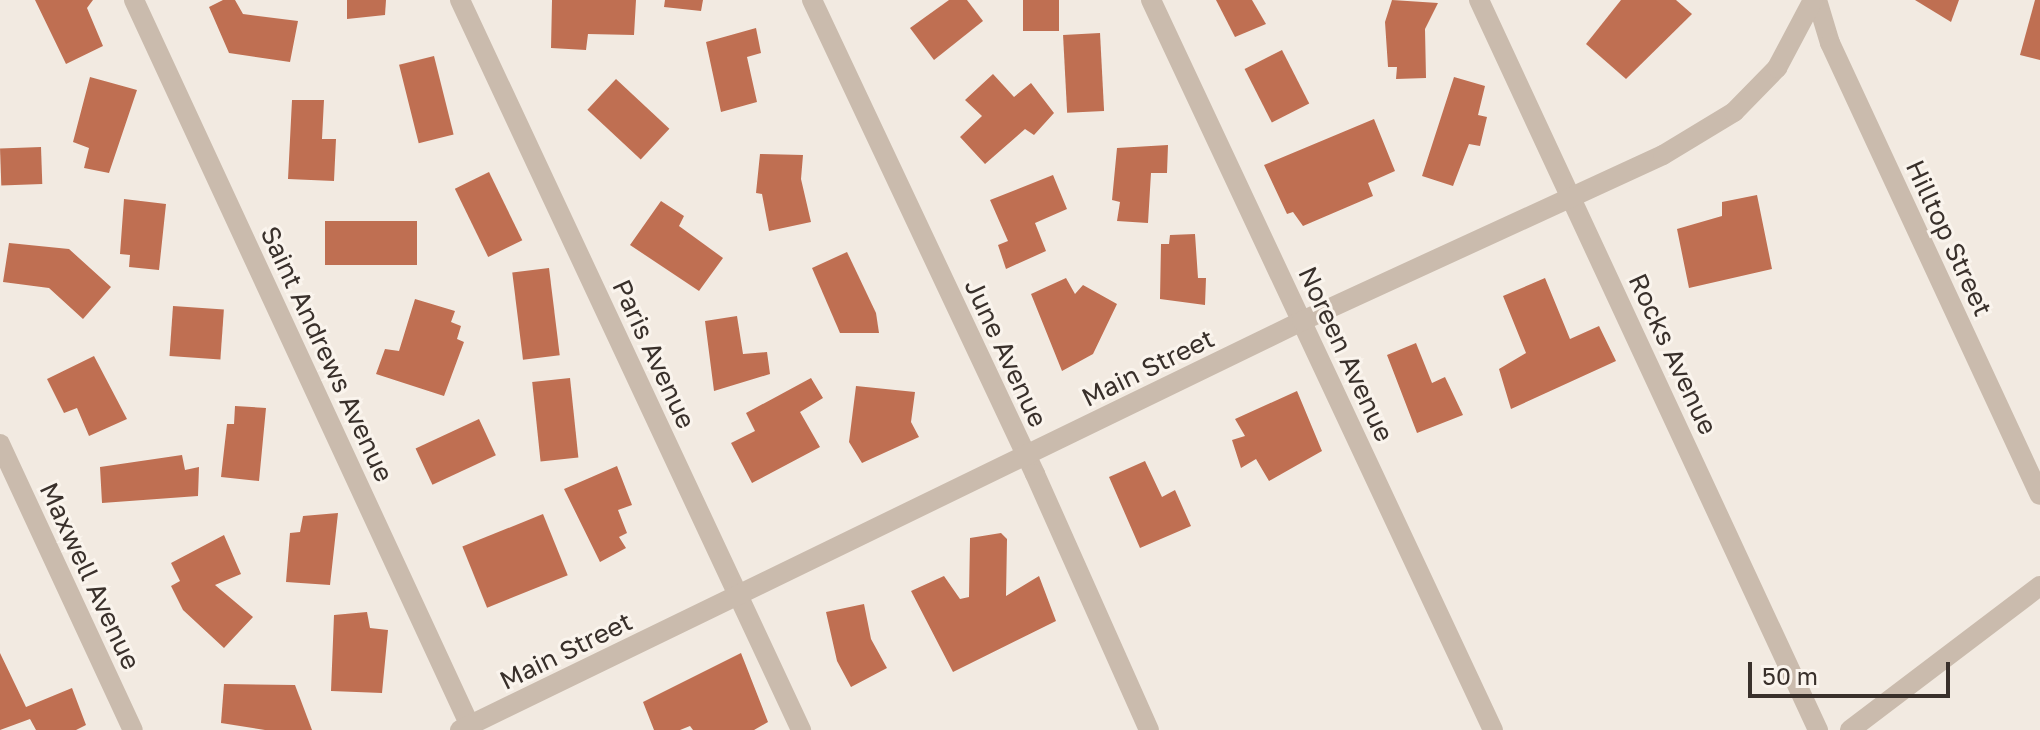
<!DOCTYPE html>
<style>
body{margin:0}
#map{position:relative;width:2040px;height:730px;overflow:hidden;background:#f2eae1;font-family:"Golos Text",sans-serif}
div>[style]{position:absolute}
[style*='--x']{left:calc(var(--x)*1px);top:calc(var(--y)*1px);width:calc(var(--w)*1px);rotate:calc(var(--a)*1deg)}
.building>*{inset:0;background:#bf6f52;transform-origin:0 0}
.minor>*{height:20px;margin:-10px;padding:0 10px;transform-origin:10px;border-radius:10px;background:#cabbad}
.tertiary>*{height:20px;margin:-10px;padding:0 10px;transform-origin:10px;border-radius:10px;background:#cabbad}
span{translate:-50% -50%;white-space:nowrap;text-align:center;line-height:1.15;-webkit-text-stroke:6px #faf4ed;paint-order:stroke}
.street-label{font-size:26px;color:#39302b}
.scale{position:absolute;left:1748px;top:662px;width:202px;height:36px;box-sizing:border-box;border:4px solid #39302b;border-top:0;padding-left:10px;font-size:24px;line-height:28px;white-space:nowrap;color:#39302b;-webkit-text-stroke:6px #faf4ed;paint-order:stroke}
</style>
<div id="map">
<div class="building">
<div style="clip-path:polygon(35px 0,93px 0,87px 8px,103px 46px,66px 64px)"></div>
<div style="clip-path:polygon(223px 0,235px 0,243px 14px,298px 21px,290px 62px,229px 53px,209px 7px)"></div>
<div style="clip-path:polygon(347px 0,386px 0,385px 15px,347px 19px)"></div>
<div style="clip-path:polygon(552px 0,636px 0,634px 35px,588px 34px,586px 50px,551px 48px)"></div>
<div style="clip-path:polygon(665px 0,703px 0,701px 11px,664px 7px)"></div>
<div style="clip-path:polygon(949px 0,967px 0,983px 21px,934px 60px,910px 28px)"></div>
<div style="left:1023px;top:0;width:36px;height:31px"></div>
<div style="clip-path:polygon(1216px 0,1252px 0,1266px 24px,1235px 37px)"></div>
<div style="clip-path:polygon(1392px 0,1438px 3px,1425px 29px,1426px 78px,1396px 79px,1397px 67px,1388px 67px,1385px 22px)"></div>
<div style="clip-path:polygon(1621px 0,1676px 0,1692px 14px,1626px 79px,1586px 44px)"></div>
<div style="clip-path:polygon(1915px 0,1959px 0,1951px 22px)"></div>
<div style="clip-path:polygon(2035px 0,2040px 0,2040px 60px,2020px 55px)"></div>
<div style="clip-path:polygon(756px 28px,761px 53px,747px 57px,757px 102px,721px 112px,706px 42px)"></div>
<div style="left:1100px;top:33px;width:78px;height:37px;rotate:87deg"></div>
<div style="left:1282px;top:50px;width:60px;height:42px;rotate:63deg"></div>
<div style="left:434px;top:56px;width:81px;height:36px;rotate:76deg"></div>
<div style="clip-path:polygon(993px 74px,1014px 97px,1031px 83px,1054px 113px,1034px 135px,1025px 129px,985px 164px,960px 137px,982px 116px,965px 100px)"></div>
<div style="clip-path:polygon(90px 77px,137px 90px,109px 173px,84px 168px,89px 148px,73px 142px)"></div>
<div style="clip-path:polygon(1454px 77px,1485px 86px,1478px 115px,1487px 117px,1480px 146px,1469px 144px,1453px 186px,1422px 176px)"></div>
<div style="left:616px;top:79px;width:73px;height:42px;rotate:43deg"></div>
<div style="clip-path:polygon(292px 100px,324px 100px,322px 139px,336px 139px,334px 181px,288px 179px)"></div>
<div style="clip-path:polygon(1374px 119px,1395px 171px,1368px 183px,1373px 196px,1303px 226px,1293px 212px,1287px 214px,1264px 165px)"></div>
<div style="clip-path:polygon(1168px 145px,1167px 173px,1151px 173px,1148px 223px,1117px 221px,1120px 202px,1112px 200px,1117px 148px)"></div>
<div style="left:41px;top:147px;width:37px;height:41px;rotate:88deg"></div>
<div style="clip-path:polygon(760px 154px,803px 155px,801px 179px,811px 222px,769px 231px,762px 194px,756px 193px)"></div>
<div style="left:489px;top:172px;width:76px;height:38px;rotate:64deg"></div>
<div style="clip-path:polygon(1053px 175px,1067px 209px,1035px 223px,1046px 251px,1006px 269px,998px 245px,1008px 241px,990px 200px)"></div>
<div style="clip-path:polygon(1757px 195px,1772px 269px,1689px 288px,1677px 229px,1722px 216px,1722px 202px)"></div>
<div style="clip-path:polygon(124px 199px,166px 204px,159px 270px,129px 267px,130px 255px,120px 254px)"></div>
<div style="clip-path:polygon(661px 201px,684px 216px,679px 226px,723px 258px,699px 291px,630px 245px)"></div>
<div style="left:325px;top:221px;width:92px;height:44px"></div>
<div style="clip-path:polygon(1195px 234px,1198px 278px,1206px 278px,1205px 305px,1160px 299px,1161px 244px,1169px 244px,1170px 235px)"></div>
<div style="clip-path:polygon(9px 243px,69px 249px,111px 287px,83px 319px,49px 288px,3px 282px)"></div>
<div style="clip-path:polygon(847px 252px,876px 313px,879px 333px,840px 333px,812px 268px)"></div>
<div style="left:549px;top:268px;width:88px;height:37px;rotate:83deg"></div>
<div style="clip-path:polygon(1066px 278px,1075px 294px,1083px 285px,1117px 304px,1093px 354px,1062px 371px,1031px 294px)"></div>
<div style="clip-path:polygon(1545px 278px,1570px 339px,1599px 326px,1616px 361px,1511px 409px,1499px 369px,1526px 353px,1503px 296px)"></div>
<div style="clip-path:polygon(415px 299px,455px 311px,451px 322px,461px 326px,457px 339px,464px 342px,444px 396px,376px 374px,385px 349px,399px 351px)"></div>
<div style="left:173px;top:306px;width:51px;height:50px;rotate:4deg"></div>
<div style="clip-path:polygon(737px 316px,743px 354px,767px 352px,770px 374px,714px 391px,705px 321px)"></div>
<div style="clip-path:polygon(1416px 343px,1432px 383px,1445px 377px,1463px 415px,1417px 433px,1387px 355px)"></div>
<div style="clip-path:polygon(94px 356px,127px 419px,89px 436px,77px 408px,64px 413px,47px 379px)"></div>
<div style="left:570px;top:378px;width:80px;height:38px;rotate:84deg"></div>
<div style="clip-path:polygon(811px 378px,823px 398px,800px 412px,820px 447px,752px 483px,731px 443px,755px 431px,746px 413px)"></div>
<div style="clip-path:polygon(856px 386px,915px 392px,911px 422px,919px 437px,862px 463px,849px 442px)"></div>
<div style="clip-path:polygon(1297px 391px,1322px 451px,1269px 481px,1256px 459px,1241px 468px,1232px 440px,1245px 436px,1235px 419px)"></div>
<div style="clip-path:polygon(235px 406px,266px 408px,259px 481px,221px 477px,227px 424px,234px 424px)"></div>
<div style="left:479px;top:419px;width:40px;height:70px;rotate:65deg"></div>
<div style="clip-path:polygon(182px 455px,185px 470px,199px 467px,198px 496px,102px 503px,100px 467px)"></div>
<div style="clip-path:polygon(1145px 461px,1162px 497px,1175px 490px,1191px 526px,1140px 548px,1109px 477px)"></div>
<div style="clip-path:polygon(617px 466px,632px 505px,618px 510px,627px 533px,619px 537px,626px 548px,600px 562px,564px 489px)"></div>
<div style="clip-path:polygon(338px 513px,330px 585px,286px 582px,290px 533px,300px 532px,303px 516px)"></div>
<div style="left:543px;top:514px;width:66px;height:87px;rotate:68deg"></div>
<div style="clip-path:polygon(1001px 533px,1007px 539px,1006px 596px,1039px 576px,1056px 621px,953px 672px,911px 591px,944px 576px,960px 599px,969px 597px,970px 538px)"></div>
<div style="clip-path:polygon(224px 535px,241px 574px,215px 585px,253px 617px,224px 648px,183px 610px,171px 586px,180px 581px,171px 563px)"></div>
<div style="clip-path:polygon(864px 604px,871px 639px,887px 668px,851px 687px,837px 661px,826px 612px)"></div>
<div style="clip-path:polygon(367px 612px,370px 628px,388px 630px,382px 693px,331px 691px,334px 615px)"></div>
<div style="clip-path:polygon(0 653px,26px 707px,72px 688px,86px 725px,76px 730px,36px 730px,30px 719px,0 730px)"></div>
<div style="clip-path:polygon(741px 653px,768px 722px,754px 730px,693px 730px,690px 726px,680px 730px,654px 730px,643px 702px)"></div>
<div style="clip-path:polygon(224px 684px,295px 685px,312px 730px,265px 730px,221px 723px)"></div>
</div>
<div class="minor">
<div style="--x:134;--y:0;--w:804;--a:65.16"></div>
<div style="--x:460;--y:0;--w:806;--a:64.96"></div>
<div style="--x:812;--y:0;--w:524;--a:64.8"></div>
<div style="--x:1035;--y:474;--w:280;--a:66"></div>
<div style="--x:1151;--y:0;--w:806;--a:64.9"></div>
<div style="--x:1479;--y:0;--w:805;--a:65.09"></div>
<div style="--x:0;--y:444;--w:315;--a:65.1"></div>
</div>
<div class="tertiary">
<div style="--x:1817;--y:0;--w:45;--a:73.2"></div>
<div style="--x:1830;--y:43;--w:498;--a:65.1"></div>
<div style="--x:460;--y:730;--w:936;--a:-25.91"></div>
<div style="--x:1302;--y:321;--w:397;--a:-24.7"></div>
<div style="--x:1663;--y:155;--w:83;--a:-31.2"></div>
<div style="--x:1734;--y:112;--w:62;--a:-45.7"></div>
<div style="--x:1777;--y:68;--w:77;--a:-62.1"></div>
<div style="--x:1850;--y:730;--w:238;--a:-37.2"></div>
</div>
<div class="street-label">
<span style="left:1949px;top:238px;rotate:65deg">Hilltop Street</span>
<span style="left:1006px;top:353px;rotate:65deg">June Avenue</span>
<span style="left:327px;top:354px;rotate:65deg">Saint Andrews Avenue</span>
<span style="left:654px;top:354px;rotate:65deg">Paris Avenue</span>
<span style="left:1346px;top:354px;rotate:65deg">Noreen Avenue</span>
<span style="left:1673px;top:354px;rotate:65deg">Rocks Avenue</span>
<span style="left:1148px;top:368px;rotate:-26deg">Main Street</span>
<span style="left:90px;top:576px;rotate:65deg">Maxwell Avenue</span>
<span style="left:566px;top:651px;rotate:-26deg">Main Street</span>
</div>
<div class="scale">50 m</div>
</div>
